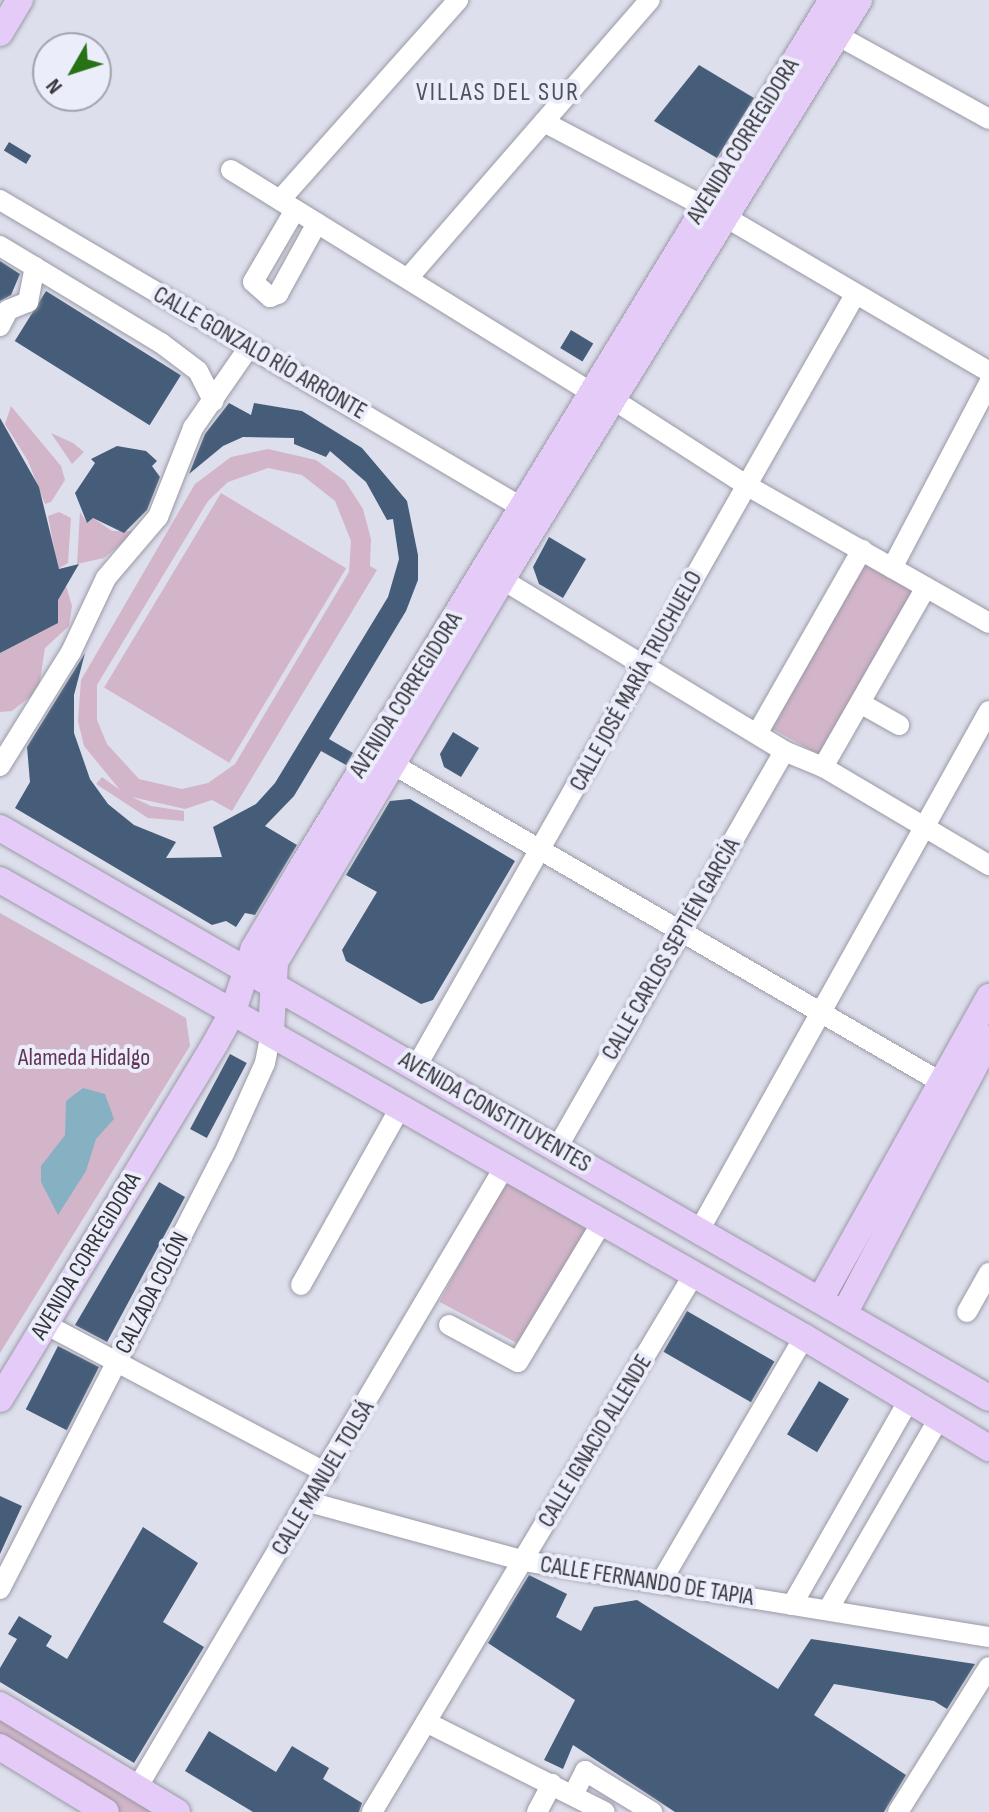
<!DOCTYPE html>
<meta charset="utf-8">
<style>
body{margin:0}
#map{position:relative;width:989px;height:1812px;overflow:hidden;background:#dedfec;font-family:"Sofia Sans Condensed",sans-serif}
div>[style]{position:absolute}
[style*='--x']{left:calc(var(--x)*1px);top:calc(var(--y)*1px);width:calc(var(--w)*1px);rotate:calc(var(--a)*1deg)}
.green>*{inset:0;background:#d3b5c9;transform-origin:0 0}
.water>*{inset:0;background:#86b1c3}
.building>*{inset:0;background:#465d79;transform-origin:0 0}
.roads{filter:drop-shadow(0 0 2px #999aa6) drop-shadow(0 0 2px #999aa6)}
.minor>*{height:20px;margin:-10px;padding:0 10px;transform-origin:10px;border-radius:10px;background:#fff}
.major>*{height:26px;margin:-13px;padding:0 13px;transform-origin:13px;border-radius:13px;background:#e5ccf8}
span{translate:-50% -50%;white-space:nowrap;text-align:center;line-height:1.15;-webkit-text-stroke:8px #ebedfa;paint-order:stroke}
.street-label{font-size:24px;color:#35353a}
.park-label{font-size:24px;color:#623355}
.neighbourhood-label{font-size:26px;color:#50515c;letter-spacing:2px}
.north{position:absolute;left:32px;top:32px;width:80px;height:80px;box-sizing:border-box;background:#ebedfa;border:2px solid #a2a3ad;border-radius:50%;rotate:231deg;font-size:22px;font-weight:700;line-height:32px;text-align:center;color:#35353a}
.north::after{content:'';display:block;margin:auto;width:28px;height:36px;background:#287216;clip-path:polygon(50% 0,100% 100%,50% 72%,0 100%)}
</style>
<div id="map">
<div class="green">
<div style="clip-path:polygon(11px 406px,61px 466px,65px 480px,51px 502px,45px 504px,28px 461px,5px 424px)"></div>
<div style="clip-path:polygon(51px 433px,73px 443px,84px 452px,72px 464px)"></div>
<div style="clip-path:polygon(evenodd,268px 449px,316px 460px,345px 481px,363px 509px,371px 539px,370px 566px,377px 570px,232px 811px,212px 800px,185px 809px,132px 797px,151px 806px,184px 811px,184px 821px,148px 818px,96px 784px,102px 777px,120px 790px,84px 746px,78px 721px,81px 680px,195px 484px,231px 457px,268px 449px,268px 468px,302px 475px,335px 501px,351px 541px,349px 572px,235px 764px,208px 783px,182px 789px,139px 779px,107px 744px,97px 720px,97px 685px,208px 501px,228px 482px,268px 468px)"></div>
<div style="left:221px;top:493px;width:146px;height:227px;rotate:31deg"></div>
<div style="clip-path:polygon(59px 512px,71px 518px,68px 563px,58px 569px,48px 516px)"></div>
<div style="clip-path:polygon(80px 512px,87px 523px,93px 518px,112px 531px,137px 531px,104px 558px,77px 564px)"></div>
<div style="left:866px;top:560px;width:60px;height:193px;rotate:29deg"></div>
<div style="clip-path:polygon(65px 582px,72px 606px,69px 626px,45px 648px,39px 687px,31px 696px,12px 711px,0 712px,0 653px,47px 625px,56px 615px,59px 584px)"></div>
<div style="clip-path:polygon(0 913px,186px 1018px,190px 1046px,0 1353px)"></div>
<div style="left:504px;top:1181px;width:98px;height:137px;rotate:28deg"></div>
<div style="clip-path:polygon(0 1715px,159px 1812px,119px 1812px,0 1739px)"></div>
</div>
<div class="water">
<div style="clip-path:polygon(83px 1088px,105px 1094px,114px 1119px,96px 1139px,86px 1171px,58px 1215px,41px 1182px,41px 1166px,65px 1135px,66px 1101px)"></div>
</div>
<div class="building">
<div style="clip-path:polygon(699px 65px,754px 98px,717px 158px,654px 121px)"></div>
<div style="left:9px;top:142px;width:26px;height:10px;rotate:31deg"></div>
<div style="clip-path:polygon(0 261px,20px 274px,11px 295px,0 301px)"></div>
<div style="left:46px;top:291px;width:159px;height:59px;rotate:32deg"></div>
<div style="left:571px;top:330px;width:26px;height:21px;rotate:31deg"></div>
<div style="clip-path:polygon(229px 403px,251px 415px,254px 403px,302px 411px,362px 448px,407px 501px,418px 555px,418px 580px,406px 611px,329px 739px,353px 753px,346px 765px,321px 751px,294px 796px,265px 826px,297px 845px,255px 915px,245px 913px,236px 927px,226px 921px,212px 925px,15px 808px,30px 782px,27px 747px,85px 653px,74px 695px,74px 733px,90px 779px,108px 804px,134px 825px,176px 842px,166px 858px,222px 857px,213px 827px,256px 804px,275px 783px,388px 597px,399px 559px,393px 519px,387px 520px,366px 482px,330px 451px,326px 457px,294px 444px,294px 438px,243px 437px,223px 446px,189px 474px,205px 434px)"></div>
<div style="clip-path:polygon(0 418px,39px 487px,59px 569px,79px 564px,58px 600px,58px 623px,0 653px)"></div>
<div style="clip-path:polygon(117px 446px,146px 451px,157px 461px,152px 466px,160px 477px,147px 510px,124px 533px,93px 518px,87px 523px,75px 493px,95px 463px,91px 459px)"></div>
<div style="clip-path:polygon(549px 537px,586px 559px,563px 598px,539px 584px,533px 567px)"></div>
<div style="clip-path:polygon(453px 732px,479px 748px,461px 777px,444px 767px,440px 754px)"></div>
<div style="clip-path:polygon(410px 799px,515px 861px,433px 1000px,421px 1004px,346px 961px,342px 950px,377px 892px,346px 875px,390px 801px)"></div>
<div style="left:230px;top:1054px;width:19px;height:85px;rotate:28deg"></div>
<div style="clip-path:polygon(159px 1182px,185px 1197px,107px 1342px,75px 1325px)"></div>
<div style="left:687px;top:1311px;width:101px;height:47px;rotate:30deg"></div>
<div style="left:58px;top:1346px;width:46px;height:71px;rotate:27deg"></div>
<div style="left:819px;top:1381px;width:35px;height:62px;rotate:31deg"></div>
<div style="clip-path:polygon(0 1496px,22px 1506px,0 1554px)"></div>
<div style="clip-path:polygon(143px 1527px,198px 1563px,163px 1622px,204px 1647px,134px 1763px,0 1682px,0 1668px,17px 1639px,8px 1634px,19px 1616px,52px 1636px,46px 1646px,67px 1659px)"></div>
<div style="clip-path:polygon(529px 1575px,567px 1594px,556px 1617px,581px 1631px,594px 1607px,637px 1600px,778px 1689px,811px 1639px,975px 1664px,947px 1709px,934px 1701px,834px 1684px,814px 1715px,906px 1775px,884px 1812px,675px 1812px,573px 1745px,563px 1769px,544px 1760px,575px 1700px,488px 1643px)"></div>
<div style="clip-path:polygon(209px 1731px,276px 1772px,292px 1746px,329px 1768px,323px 1779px,362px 1803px,359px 1812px,253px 1812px,185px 1771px)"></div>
</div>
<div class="roads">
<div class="minor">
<div style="--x:837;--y:35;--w:174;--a:28.9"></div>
<div style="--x:544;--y:122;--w:180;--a:27.8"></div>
<div style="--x:231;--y:170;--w:421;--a:31.7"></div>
<div style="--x:0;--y:200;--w:605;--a:30.51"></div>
<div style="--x:280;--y:200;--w:268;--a:-48.3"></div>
<div style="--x:295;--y:210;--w:83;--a:120.3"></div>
<div style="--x:253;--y:282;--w:23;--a:41"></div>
<div style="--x:270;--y:297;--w:9;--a:-21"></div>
<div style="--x:278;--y:294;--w:81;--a:-61.2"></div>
<div style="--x:727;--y:218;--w:304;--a:30.4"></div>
<div style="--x:0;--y:246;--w:188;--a:31.1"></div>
<div style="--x:161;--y:343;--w:46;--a:37.1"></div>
<div style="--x:198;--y:371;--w:34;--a:63"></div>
<div style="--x:409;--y:277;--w:367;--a:-49"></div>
<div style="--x:0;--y:326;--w:18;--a:-63"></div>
<div style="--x:8;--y:310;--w:22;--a:-22"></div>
<div style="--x:28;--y:302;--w:36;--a:-79"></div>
<div style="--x:614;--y:400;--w:157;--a:32.8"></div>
<div style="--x:746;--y:485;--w:279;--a:29.6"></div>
<div style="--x:892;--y:568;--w:209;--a:-62.3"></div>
<div style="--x:503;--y:580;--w:329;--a:31.3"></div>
<div style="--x:784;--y:751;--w:42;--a:22.3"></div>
<div style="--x:823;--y:767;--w:193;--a:30.6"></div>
<div style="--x:860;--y:703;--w:45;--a:29.4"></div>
<div style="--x:758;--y:732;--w:210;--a:-60.3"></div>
<div style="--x:394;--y:765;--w:630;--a:30.11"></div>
<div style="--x:0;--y:766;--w:134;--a:-58.1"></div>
<div style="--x:71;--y:652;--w:82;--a:-64.7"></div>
<div style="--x:106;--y:578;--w:80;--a:-49.6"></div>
<div style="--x:158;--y:517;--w:96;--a:-68.5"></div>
<div style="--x:193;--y:428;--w:98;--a:-55.3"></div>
<div style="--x:823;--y:767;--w:207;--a:-60.2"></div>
<div style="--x:416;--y:1067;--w:888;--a:-60.38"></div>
<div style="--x:557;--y:1148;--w:457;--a:-60.2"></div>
<div style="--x:700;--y:1229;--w:593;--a:-60.84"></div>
<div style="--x:301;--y:1285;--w:205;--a:-60.8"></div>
<div style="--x:967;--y:1312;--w:45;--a:-60.6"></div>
<div style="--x:45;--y:1324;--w:319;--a:27.9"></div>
<div style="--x:449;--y:1325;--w:78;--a:28.2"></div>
<div style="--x:518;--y:1362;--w:163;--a:-59"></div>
<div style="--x:309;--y:1502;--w:223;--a:15.3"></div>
<div style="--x:524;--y:1561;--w:471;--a:9.3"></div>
<div style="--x:661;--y:1582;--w:284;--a:-59.7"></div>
<div style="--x:0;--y:1589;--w:487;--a:-62.8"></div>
<div style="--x:223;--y:1156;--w:102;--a:-65.7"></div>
<div style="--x:265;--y:1063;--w:32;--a:-79"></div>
<div style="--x:792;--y:1605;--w:236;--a:-60.3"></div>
<div style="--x:829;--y:1608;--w:220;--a:-59.9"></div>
<div style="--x:426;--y:1722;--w:200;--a:26.7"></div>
<div style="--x:137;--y:1788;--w:723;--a:-59.39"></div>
<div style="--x:573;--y:1795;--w:27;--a:-63"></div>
<div style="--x:585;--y:1771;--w:79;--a:31.5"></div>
<div style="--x:372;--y:1812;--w:627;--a:-59.1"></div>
<div style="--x:537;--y:1812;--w:32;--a:-62"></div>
<div style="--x:898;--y:1812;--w:171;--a:-57.9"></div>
</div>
<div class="major">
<div style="--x:0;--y:33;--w:39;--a:-59"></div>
<div style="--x:0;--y:828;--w:1141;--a:29.96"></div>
<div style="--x:0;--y:880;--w:925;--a:29.61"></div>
<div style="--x:804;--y:1337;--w:216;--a:31"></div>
<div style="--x:271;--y:1032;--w:70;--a:-86.7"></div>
<div style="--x:275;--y:962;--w:460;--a:-59.3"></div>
<div style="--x:510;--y:566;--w:665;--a:-58.34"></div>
<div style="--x:821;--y:1298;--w:345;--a:-60.8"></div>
<div style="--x:845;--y:1312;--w:309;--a:-62.2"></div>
<div style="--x:0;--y:1399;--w:417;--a:-58.8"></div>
<div style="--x:216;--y:1042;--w:35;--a:-61"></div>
<div style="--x:233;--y:1011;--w:66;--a:-71.6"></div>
<div style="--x:254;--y:948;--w:88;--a:-59.4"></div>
<div style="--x:299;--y:872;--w:1022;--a:-58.57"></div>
<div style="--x:0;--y:1705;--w:207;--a:31.2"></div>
<div style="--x:0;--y:1747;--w:124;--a:31.5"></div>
</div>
</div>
<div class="street-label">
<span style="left:743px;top:141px;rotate:-58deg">AVENIDA CORREGIDORA</span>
<span style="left:260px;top:353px;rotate:30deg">CALLE GONZALO RÍO ARRONTE</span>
<span style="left:636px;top:681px;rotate:-61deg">CALLE JOSÉ MARÍA TRUCHUELO</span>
<span style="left:406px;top:695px;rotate:-58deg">AVENIDA CORREGIDORA</span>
<span style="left:671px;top:949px;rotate:-60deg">CALLE CARLOS SEPTIÉN GARCÍA</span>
<span style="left:495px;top:1112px;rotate:30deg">AVENIDA CONSTITUYENTES</span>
<span style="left:86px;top:1256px;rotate:-59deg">AVENIDA CORREGIDORA</span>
<span style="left:152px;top:1293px;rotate:-63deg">CALZADA COLÓN</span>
<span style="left:595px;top:1441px;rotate:-59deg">CALLE IGNACIO ALLENDE</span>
<span style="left:323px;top:1478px;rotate:-59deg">CALLE MANUEL TOLSÁ</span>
<span style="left:647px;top:1581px;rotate:9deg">CALLE FERNANDO DE TAPIA</span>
</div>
<div class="park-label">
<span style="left:84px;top:1058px">Alameda Hidalgo</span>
</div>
<div class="neighbourhood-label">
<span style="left:498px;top:93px">VILLAS DEL SUR</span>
</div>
<div class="north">N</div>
</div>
